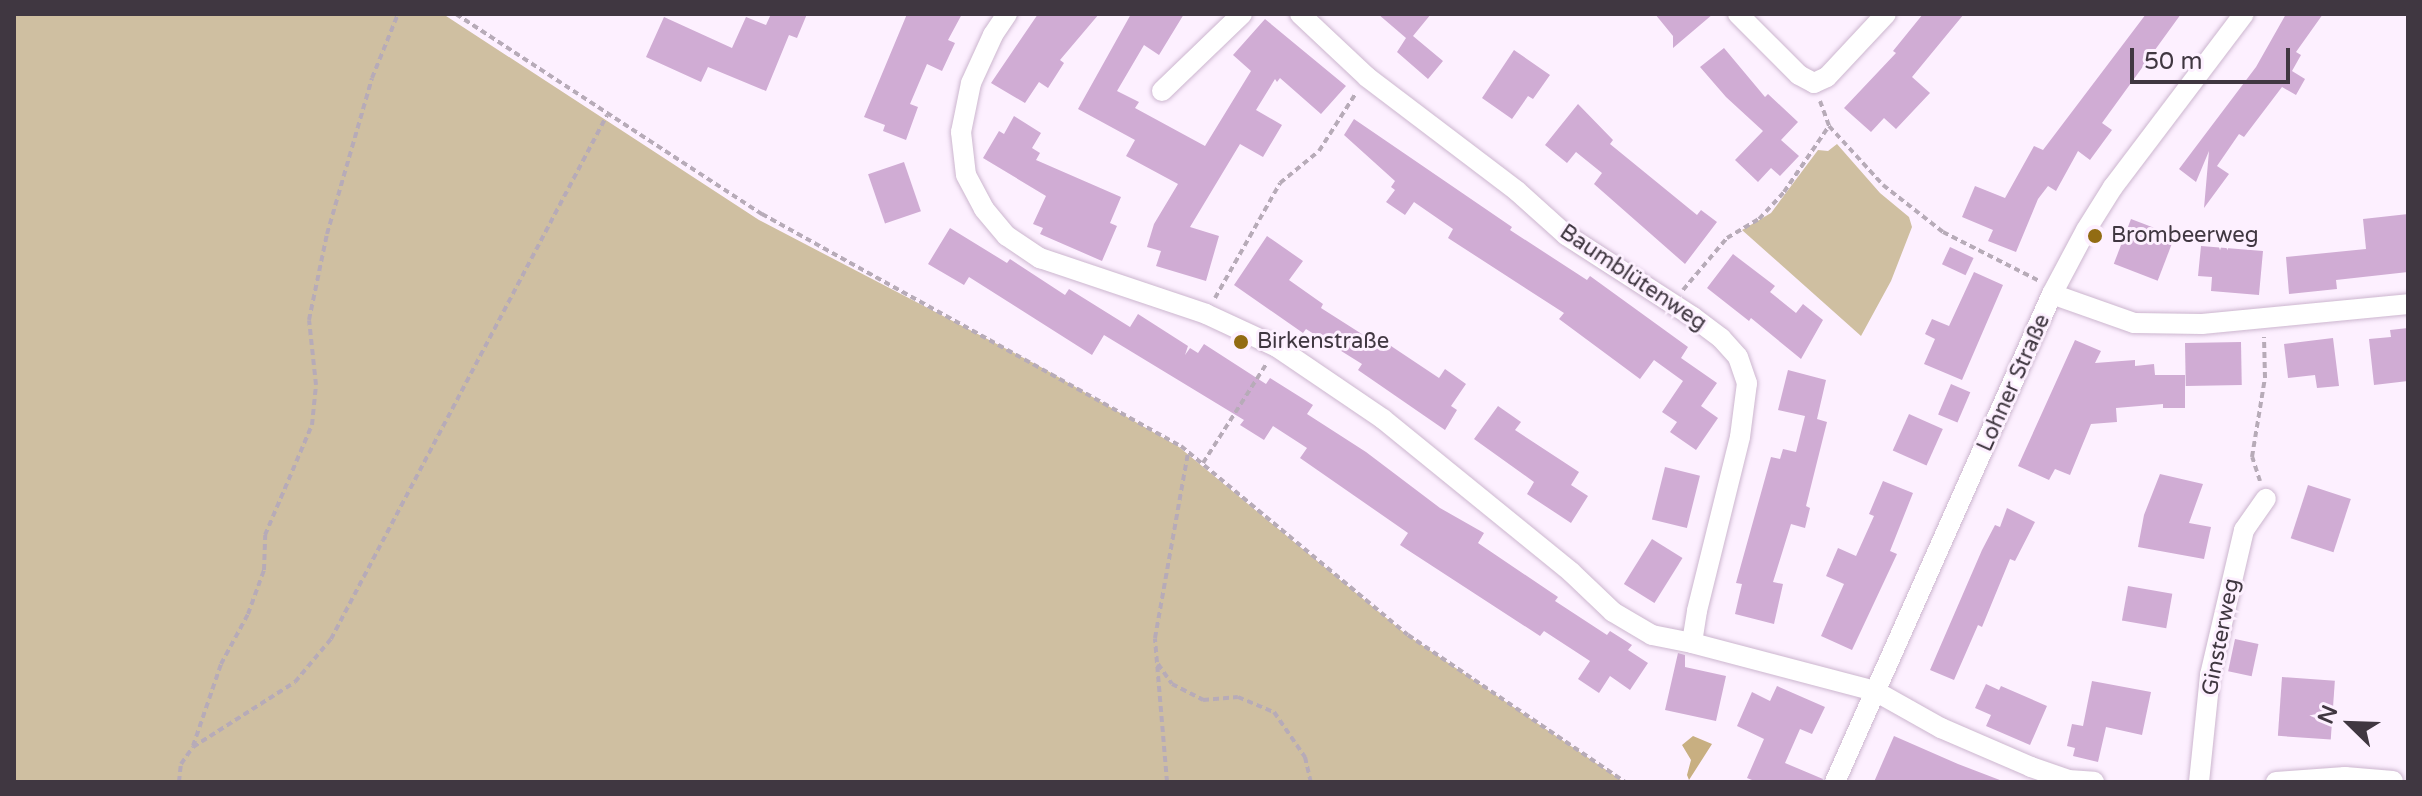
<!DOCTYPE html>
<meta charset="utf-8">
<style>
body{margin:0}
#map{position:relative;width:2422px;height:796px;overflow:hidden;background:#fdf0ff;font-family:"Varela Round",sans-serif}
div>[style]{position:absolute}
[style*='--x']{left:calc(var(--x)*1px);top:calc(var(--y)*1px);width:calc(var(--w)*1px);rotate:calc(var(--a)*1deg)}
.green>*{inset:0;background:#cfbfa1}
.water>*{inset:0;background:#c8af81}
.building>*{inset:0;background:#d0acd4;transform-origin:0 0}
.path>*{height:4px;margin-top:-2px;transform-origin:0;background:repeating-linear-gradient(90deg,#b7abb8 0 6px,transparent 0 10px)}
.roads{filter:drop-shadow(0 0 2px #ccb6cf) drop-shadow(0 0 2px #ccb6cf)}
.minor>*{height:20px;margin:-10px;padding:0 10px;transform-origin:10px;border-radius:10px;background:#fff}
.dots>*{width:22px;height:22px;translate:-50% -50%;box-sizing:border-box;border:4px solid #fdf0ff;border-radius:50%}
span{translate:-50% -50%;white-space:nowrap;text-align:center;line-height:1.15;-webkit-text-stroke:6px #fdf0ff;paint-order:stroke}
.poi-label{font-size:22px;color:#403741}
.left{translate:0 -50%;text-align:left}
.street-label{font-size:22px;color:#403741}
.frame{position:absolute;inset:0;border:16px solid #403741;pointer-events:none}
.north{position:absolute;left:2310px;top:684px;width:80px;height:80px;-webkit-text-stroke:6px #fdf0ff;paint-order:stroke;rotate:293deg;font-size:22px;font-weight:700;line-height:32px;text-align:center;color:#403741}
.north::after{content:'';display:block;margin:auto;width:28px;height:36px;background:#403741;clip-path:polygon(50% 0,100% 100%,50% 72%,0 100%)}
.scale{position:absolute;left:2130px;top:48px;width:160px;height:36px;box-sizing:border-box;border:4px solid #403741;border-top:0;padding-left:10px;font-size:24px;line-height:28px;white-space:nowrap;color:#403741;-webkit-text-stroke:6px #fdf0ff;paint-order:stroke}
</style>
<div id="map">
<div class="green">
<div style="clip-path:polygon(14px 14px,443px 14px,759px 220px,1039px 366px,1179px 447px,1407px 635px,1624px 782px,14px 782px)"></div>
<div style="clip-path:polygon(1837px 144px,1880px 193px,1909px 217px,1912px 227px,1891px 281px,1861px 336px,1742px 230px,1771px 213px,1818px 150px,1828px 151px)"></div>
</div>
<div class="water">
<div style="clip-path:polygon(1693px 736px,1712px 744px,1689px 780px,1687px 775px,1691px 760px,1682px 745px)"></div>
</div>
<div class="building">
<div style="clip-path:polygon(771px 14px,807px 14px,797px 38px,789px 35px,766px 91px,708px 67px,701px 82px,646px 57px,664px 17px,732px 48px,746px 17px,766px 25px)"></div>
<div style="clip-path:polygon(907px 14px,962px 14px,948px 40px,955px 43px,942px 71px,927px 64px,910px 104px,918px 107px,906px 140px,883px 131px,885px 125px,864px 117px)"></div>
<div style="clip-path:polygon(1038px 14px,1099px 14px,1060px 60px,1064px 63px,1048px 88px,1039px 82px,1025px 103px,991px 83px)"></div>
<div style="clip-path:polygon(1131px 14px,1184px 14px,1159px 55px,1144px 45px,1117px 91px,1139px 102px,1135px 108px,1205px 146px,1251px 71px,1233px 55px,1265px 19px,1346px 86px,1321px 114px,1280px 78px,1277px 82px,1275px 79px,1256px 110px,1282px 125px,1263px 157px,1240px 144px,1190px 227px,1219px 236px,1206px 281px,1156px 266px,1161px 251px,1147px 247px,1154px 224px,1178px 184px,1126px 156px,1135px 140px,1078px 109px)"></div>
<div style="clip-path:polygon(1378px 14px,1431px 14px,1413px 36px,1443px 61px,1428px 79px,1397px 52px,1406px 38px)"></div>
<div style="clip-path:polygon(1655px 14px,1713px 14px,1673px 48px,1673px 36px)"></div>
<div style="clip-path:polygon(1923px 14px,1964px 14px,1912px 77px,1930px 93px,1896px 129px,1884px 118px,1871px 132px,1844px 108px,1896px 53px,1893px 51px)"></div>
<div style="clip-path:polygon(2146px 14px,2181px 14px,2102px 123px,2112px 130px,2090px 160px,2078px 151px,2056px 191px,2048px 186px,2038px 199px,2016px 252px,1988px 241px,1993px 230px,1962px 217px,1975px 186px,2005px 198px,2034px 146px,2043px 150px)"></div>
<div style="clip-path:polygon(2286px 14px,2323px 14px,2296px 52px,2301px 55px,2292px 71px,2305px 79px,2296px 95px,2282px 87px,2244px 137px,2239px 134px,2217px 166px,2229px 174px,2204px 208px,2209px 151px,2196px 182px,2179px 169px,2256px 67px)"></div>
<div style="clip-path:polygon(1724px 48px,1765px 97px,1768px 94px,1798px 122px,1781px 140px,1799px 156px,1780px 176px,1771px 168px,1758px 182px,1735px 160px,1763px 131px,1726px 97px,1700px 67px)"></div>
<div style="clip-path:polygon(1514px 50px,1550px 75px,1533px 99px,1528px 96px,1512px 119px,1482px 98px)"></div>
<div style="clip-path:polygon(1578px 104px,1613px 140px,1610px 144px,1697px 215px,1701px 210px,1717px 222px,1685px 264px,1594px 184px,1602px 173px,1576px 152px,1567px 163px,1545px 145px)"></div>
<div style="clip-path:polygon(1014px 116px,1041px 133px,1032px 148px,1040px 153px,1036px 160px,1121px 197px,1110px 223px,1117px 226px,1102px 261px,1040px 234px,1043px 228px,1033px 224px,1046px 196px,983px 158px,999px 131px,1004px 134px)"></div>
<div style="clip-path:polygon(1354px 119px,1512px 227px,1510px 230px,1587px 280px,1590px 276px,1688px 347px,1681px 358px,1717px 383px,1701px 406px,1718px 418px,1696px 450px,1670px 432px,1677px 422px,1662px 412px,1683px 381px,1654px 360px,1640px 379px,1559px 319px,1564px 313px,1448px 238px,1453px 229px,1414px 202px,1405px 215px,1386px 202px,1395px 190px,1391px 187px,1395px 181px,1344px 135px)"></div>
<div style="left:904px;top:162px;width:52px;height:38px;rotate:71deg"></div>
<div style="clip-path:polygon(2408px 214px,2408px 272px,2336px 280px,2337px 289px,2289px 294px,2286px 257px,2366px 249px,2363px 219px)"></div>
<div style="left:2131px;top:219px;width:47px;height:48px;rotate:21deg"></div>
<div style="clip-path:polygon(950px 228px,1007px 263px,1010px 259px,1065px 295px,1069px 289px,1130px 327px,1138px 314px,1188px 346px,1185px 355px,1190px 348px,1198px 353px,1204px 344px,1266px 384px,1270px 378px,1313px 405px,1307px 414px,1366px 452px,1440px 508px,1484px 533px,1478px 543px,1558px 597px,1555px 601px,1607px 635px,1610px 631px,1632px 645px,1628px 650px,1648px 663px,1630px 690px,1610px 676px,1599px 693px,1578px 679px,1590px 661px,1544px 631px,1540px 636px,1400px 545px,1408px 533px,1300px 458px,1307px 448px,1273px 426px,1264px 440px,1240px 425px,1244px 420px,1104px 335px,1092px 355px,969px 277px,964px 285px,928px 264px)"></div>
<div style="clip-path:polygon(1267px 236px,1303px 261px,1289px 280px,1323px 304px,1321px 308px,1376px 343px,1379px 338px,1439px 378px,1445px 369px,1466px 384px,1451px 406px,1457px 410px,1445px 430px,1358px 370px,1362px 364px,1306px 329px,1303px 333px,1234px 285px)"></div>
<div style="clip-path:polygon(2201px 246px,2263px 251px,2259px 295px,2211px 291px,2212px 277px,2198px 276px)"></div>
<div style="left:1950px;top:247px;width:26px;height:19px;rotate:25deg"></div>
<div style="clip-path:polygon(1733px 254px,1775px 286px,1770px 292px,1796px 313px,1803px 304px,1823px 320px,1801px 359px,1751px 318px,1749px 321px,1707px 288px)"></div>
<div style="clip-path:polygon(1974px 272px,2003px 285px,1962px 380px,1924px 364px,1935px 339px,1925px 334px,1932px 319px,1949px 326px)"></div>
<div style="clip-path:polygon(2408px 328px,2408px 381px,2374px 385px,2369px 339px,2391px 337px,2390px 330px)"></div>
<div style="clip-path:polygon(2333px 338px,2339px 386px,2317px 388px,2315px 375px,2288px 378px,2284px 344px)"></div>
<div style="clip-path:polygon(2075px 340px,2101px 351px,2095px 363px,2135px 360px,2135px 366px,2154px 364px,2155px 375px,2185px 375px,2185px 408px,2163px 408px,2163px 404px,2116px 408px,2117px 422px,2091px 424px,2070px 475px,2055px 469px,2049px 480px,2018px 466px)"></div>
<div style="left:2241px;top:342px;width:43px;height:56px;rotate:89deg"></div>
<div style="clip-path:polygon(1788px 370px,1826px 380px,1817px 419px,1827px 422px,1806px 506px,1810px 508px,1805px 528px,1791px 524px,1773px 582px,1783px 584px,1774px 624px,1735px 614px,1742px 584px,1736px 583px,1771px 457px,1780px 459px,1783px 449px,1796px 452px,1805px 416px,1778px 410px)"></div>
<div style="left:1951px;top:384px;width:21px;height:33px;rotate:23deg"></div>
<div style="clip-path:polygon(1498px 406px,1521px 422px,1515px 430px,1579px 472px,1571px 485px,1588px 496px,1571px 523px,1527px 494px,1534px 482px,1474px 439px)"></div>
<div style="left:1909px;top:414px;width:37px;height:40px;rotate:24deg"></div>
<div style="left:1665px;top:467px;width:36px;height:54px;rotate:14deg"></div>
<div style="clip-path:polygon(2160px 474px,2203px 484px,2189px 523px,2211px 527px,2204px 559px,2138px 547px,2144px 515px)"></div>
<div style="clip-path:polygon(1883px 481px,1913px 493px,1890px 551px,1897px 554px,1852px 650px,1821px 636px,1844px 584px,1826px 576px,1838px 548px,1856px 556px,1874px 516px,1869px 514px)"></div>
<div style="left:2308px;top:485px;width:45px;height:56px;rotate:18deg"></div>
<div style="clip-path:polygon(2007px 508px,2035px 522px,2015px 561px,2010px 559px,1982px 627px,1978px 625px,1954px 680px,1930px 670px,1982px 550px,1995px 525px,2000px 527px)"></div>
<div style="left:1652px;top:539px;width:36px;height:53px;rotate:32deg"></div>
<div style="left:2128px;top:586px;width:45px;height:35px;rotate:10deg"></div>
<div style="left:2235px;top:639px;width:24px;height:33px;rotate:12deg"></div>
<div style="clip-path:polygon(1678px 653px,1685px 655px,1685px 667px,1726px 676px,1716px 721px,1665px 710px)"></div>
<div style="left:2282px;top:677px;width:53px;height:59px;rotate:4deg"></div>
<div style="clip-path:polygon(2092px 681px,2151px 692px,2142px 735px,2106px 727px,2098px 762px,2073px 756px,2075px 748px,2067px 746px,2072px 724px,2083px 726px)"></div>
<div style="clip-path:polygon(1986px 684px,1999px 690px,2001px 686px,2047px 706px,2030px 745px,1986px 726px,1991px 715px,1975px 708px)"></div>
<div style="clip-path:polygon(1777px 686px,1825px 707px,1812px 734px,1800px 729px,1785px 763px,1823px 779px,1822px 782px,1757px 782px,1747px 778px,1764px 739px,1737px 726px,1752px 692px,1770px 701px)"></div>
<div style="clip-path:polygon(1894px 736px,1958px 764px,2005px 782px,1874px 782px)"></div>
</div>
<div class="path">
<div style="--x:456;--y:14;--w:366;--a:33.2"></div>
<div style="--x:762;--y:214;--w:479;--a:29"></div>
<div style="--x:1181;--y:446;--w:295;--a:39.8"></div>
<div style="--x:1408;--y:635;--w:262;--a:34.1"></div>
<div style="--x:1820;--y:101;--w:27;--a:70"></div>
<div style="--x:1829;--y:126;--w:80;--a:47.5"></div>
<div style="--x:1883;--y:185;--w:76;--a:38.1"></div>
<div style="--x:1943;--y:232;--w:108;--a:27"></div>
<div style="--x:1683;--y:290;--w:68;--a:-49.8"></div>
<div style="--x:1727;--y:238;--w:37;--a:-31"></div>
<div style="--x:1759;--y:219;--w:37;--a:-47"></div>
<div style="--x:1784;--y:192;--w:80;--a:-55.7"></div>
<div style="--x:1215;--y:298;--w:132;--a:-60.5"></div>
<div style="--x:1280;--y:183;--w:50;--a:-39.4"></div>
<div style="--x:1319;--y:151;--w:69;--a:-57.5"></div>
<div style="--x:1203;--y:463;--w:119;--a:-57.4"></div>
<div style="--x:2260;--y:481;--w:25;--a:-108"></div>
<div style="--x:2252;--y:457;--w:80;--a:-80.7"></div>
<div style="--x:2265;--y:378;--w:41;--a:-91.4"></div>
<div style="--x:1158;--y:664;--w:24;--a:55"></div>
<div style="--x:1172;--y:684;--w:35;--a:27"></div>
<div style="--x:1203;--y:700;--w:35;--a:-5"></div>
<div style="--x:1238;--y:697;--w:39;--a:23"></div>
<div style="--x:1274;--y:712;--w:55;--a:55.4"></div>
<div style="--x:1305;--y:757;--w:26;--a:77"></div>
<div style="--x:193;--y:746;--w:87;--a:-71.1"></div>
<div style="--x:221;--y:664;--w:57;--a:-61.6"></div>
<div style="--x:248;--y:614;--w:47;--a:-70"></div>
<div style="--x:264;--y:570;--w:35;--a:-88"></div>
<div style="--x:265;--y:535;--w:120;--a:-66.9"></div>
<div style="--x:312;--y:425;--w:40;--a:-84.3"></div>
<div style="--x:316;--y:385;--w:65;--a:-96.1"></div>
<div style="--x:309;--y:320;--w:88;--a:-78.2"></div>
<div style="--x:327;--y:234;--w:162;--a:-73.9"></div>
<div style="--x:372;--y:78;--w:69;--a:-67.9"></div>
<div style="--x:179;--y:782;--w:18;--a:-84"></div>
<div style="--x:181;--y:764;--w:21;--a:-55"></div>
<div style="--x:193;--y:747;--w:121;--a:-32.5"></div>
<div style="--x:295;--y:682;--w:56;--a:-50.1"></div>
<div style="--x:331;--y:639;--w:592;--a:-62.22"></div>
<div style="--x:1167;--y:782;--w:144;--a:-94.8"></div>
<div style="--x:1155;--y:638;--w:189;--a:-79.9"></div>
</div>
<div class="roads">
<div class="minor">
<div style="--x:1007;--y:14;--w:25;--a:124"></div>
<div style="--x:993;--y:35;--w:53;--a:114.6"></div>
<div style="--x:971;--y:83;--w:50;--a:101.5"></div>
<div style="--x:961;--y:132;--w:43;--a:83.4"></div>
<div style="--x:966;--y:175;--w:38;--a:62"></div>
<div style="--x:984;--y:209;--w:35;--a:50"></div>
<div style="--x:1007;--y:236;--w:40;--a:34"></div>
<div style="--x:1040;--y:258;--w:175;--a:18.6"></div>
<div style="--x:1206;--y:314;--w:78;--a:24.9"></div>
<div style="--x:1277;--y:347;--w:128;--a:34.2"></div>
<div style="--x:1383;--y:419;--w:242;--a:39.1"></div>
<div style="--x:1571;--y:572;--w:58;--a:43.6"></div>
<div style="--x:1613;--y:612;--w:45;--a:30.5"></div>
<div style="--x:1652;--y:635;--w:41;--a:11.3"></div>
<div style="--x:1692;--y:643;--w:189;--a:14.7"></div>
<div style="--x:1875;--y:691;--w:76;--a:29.3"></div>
<div style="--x:1941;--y:728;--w:98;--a:23.4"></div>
<div style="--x:2031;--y:767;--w:39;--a:19"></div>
<div style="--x:2068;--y:780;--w:26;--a:4"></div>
<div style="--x:1300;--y:14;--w:92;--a:43.2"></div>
<div style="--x:1367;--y:77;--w:188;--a:37.2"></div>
<div style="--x:1517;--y:191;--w:66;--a:41.9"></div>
<div style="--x:1566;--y:235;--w:151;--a:32.8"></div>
<div style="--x:1693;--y:317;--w:35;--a:37"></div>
<div style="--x:1721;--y:338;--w:25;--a:48"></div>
<div style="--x:1738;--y:357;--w:28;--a:71"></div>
<div style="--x:1747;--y:383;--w:54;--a:97.4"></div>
<div style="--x:1740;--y:437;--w:179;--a:103.9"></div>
<div style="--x:1697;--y:611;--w:32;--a:99"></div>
<div style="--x:1738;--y:14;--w:86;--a:45"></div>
<div style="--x:1799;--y:75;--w:17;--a:28"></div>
<div style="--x:1814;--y:83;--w:14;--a:-25"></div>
<div style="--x:1827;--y:77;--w:86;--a:-46.9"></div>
<div style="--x:1162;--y:91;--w:111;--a:-43.9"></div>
<div style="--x:2052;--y:294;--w:87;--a:19.5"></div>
<div style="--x:2134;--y:323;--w:68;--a:0.8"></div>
<div style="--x:2202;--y:324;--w:207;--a:-5.5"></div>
<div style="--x:1835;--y:782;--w:534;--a:-66.03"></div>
<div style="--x:2052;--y:294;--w:72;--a:-62"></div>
<div style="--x:2086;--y:230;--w:51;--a:-57.9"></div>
<div style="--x:2113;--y:187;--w:217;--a:-52.9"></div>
<div style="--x:2199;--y:782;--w:108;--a:-84.1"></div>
<div style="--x:2210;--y:675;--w:149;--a:-76.8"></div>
<div style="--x:2244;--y:530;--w:38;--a:-55"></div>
<div style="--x:2276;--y:782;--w:69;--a:-4.1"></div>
<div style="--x:2345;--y:777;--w:48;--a:4.8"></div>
</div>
</div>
<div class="dots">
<div style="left:2095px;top:236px;background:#926c13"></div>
<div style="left:1241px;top:342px;background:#926c13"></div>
</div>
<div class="poi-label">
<span class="left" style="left:2111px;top:236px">Brombeerweg</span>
<span class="left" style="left:1257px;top:342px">Birkenstraße</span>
</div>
<div class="street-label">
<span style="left:1633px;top:278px;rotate:34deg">Baumblütenweg</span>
<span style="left:2014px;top:383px;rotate:-66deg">Lohner Straße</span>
<span style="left:2221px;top:637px;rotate:-79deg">Ginsterweg</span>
</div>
<div class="frame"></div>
<div class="north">N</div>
<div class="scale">50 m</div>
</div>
